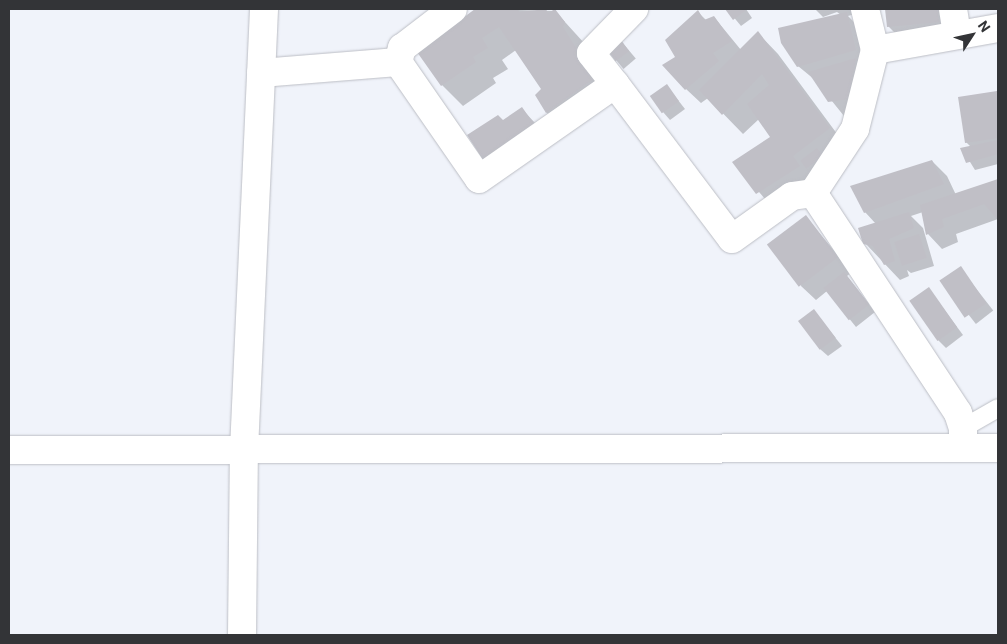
<!DOCTYPE html>
<style>
body{margin:0}
#map{position:relative;width:1007px;height:644px;overflow:hidden;background:#f0f3fa;font-family:Roboto,sans-serif}
div>[style]{position:absolute}
[style*='--x']{left:calc(var(--x)*1px);top:calc(var(--y)*1px);width:calc(var(--w)*1px);rotate:calc(var(--a)*1deg)}
.shadow>*{inset:0;background:#0003;transform-origin:0 0}
.building>*{inset:0;background:#c0bfc6;transform-origin:0 0}
.roads{filter:drop-shadow(0 0 1px #bcbec5) drop-shadow(0 0 1px #bcbec5)}
.lane>*{height:18px;margin:-9px;padding:0 9px;transform-origin:9px;border-radius:9px;background:#fff}
.street>*{height:28px;margin:-14px;padding:0 14px;transform-origin:14px;border-radius:14px;background:#fff}
span{translate:-50% -50%;white-space:nowrap;text-align:center;line-height:1.15;-webkit-text-stroke:4px #fff;paint-order:stroke}
.frame{position:absolute;inset:0;border:10px solid #333437;pointer-events:none}
.north{position:absolute;left:947px;top:10px;width:50px;height:50px;-webkit-text-stroke:4px #fff;paint-order:stroke;rotate:55deg;font-size:14px;font-weight:700;line-height:20px;text-align:center;color:#333437}
.north::after{content:'';display:block;margin:auto;width:18px;height:22px;background:#333437;clip-path:polygon(50% 0,100% 100%,50% 72%,0 100%)}
</style>
<div id="map">
<div class="shadow">
<div style="clip-path:polygon(477px 9px,555px 11px,585px 44px,613px 101px,568px 133px,547px 113px,537px 95px,542px 89px,516px 50px,502px 60px,508px 69px,493px 78px,496px 83px,463px 106px,442px 85px,419px 52px)"></div>
<div style="clip-path:polygon(727px 9px,746px 9px,752px 18px,741px 26px)"></div>
<div style="clip-path:polygon(815px 9px,861px 9px,862px 12px,848px 16px,861px 29px,870px 65px,844px 116px,815px 80px,798px 66px,841px 15px,837px 12px,823px 17px)"></div>
<div style="clip-path:polygon(887px 9px,951px 9px,954px 36px,903px 41px,888px 26px)"></div>
<div style="clip-path:polygon(698px 12px,707px 21px,714px 17px,741px 50px,758px 33px,778px 54px,849px 150px,778px 214px,734px 163px,772px 137px,759px 119px,743px 134px,708px 98px,701px 103px,686px 89px,677px 57px)"></div>
<div style="left:621px;top:41px;width:23px;height:16px;rotate:50deg"></div>
<div style="clip-path:polygon(667px 86px,685px 109px,670px 120px,663px 112px)"></div>
<div style="clip-path:polygon(996px 93px,998px 164px,975px 170px,962px 149px,971px 147px,966px 142px)"></div>
<div style="clip-path:polygon(522px 109px,536px 124px,501px 177px,503px 122px)"></div>
<div style="clip-path:polygon(932px 161px,947px 176px,956px 195px,998px 181px,998px 219px,956px 234px,958px 242px,942px 249px,928px 234px,923px 212px,911px 216px,923px 228px,934px 266px,911px 273px,907px 270px,909px 276px,900px 280px,865px 243px,876px 224px,865px 212px)"></div>
<div style="clip-path:polygon(805px 216px,852px 272px,847px 276px,875px 312px,856px 327px,827px 291px,816px 300px,801px 286px)"></div>
<div style="left:960px;top:268px;width:54px;height:22px;rotate:52deg"></div>
<div style="clip-path:polygon(929px 289px,963px 335px,946px 348px,938px 340px)"></div>
<div style="clip-path:polygon(814px 311px,842px 346px,828px 356px,820px 349px)"></div>
</div>
<div class="building">
<div style="clip-path:polygon(475px 9px,517px 9px,519px 12px,546px 9px,548px 13px,555px 9px,565px 22px,563px 27px,578px 51px,576px 55px,593px 79px,546px 113px,535px 95px,541px 89px,499px 27px,482px 38px,488px 48px,473px 57px,476px 62px,441px 86px,417px 52px)"></div>
<div style="clip-path:polygon(725px 9px,745px 9px,746px 10px,733px 20px)"></div>
<div style="clip-path:polygon(885px 9px,938px 9px,939px 22px,887px 27px)"></div>
<div style="clip-path:polygon(698px 10px,704px 20px,714px 16px,732px 41px,713px 53px,719px 61px,685px 90px,662px 65px,675px 57px,665px 40px)"></div>
<div style="clip-path:polygon(847px 12px,856px 50px,797px 67px,781px 43px,778px 28px)"></div>
<div style="clip-path:polygon(758px 31px,830px 128px,793px 156px,800px 166px,756px 194px,732px 162px,770px 137px,747px 104px,769px 85px,762px 74px,722px 115px,699px 90px)"></div>
<div style="left:621px;top:40px;width:14px;height:17px;rotate:54deg"></div>
<div style="clip-path:polygon(856px 58px,849px 99px,828px 102px,808px 72px)"></div>
<div style="left:667px;top:84px;width:21px;height:21px;rotate:55deg"></div>
<div style="clip-path:polygon(997px 91px,998px 138px,965px 143px,958px 97px)"></div>
<div style="clip-path:polygon(522px 107px,536px 127px,485px 163px,467px 135px,498px 115px,503px 120px)"></div>
<div style="clip-path:polygon(998px 140px,998px 154px,966px 163px,960px 148px)"></div>
<div style="left:817px;top:148px;width:10px;height:21px;rotate:53deg"></div>
<div style="clip-path:polygon(932px 160px,944px 184px,864px 213px,850px 186px)"></div>
<div style="clip-path:polygon(998px 179px,998px 220px,984px 204px,942px 219px,944px 227px,926px 235px,920px 205px)"></div>
<div style="clip-path:polygon(909px 212px,914px 228px,889px 239px,895px 261px,884px 265px,873px 246px,863px 244px,858px 228px)"></div>
<div style="left:806px;top:215px;width:53px;height:49px;rotate:53deg"></div>
<div style="left:919px;top:234px;width:25px;height:26px;rotate:72deg"></div>
<div style="left:961px;top:266px;width:45px;height:26px;rotate:56deg"></div>
<div style="left:844px;top:272px;width:41px;height:26px;rotate:52deg"></div>
<div style="left:929px;top:287px;width:49px;height:24px;rotate:55deg"></div>
<div style="left:814px;top:309px;width:36px;height:20px;rotate:53deg"></div>
</div>
<div class="roads">
<div class="lane">
<div style="--x:963;--y:428;--w:40;--a:-29.7"></div>
</div>
<div class="street">
<div style="--x:865;--y:9;--w:42;--a:76.3"></div>
<div style="--x:875;--y:50;--w:81;--a:104.2"></div>
<div style="--x:855;--y:129;--w:77;--a:123.3"></div>
<div style="--x:813;--y:193;--w:263;--a:56.6"></div>
<div style="--x:958;--y:413;--w:16;--a:72"></div>
<div style="--x:963;--y:428;--w:20;--a:90"></div>
<div style="--x:953;--y:9;--w:26;--a:81"></div>
<div style="--x:875;--y:50;--w:125;--a:-10.1"></div>
<div style="--x:398;--y:62;--w:15;--a:-74"></div>
<div style="--x:402;--y:48;--w:64;--a:-37.4"></div>
<div style="--x:261;--y:73;--w:137;--a:-4.6"></div>
<div style="--x:398;--y:62;--w:142;--a:55.3"></div>
<div style="--x:479;--y:179;--w:166;--a:-34.9"></div>
<div style="--x:615;--y:84;--w:194;--a:53"></div>
<div style="--x:732;--y:239;--w:74;--a:-35.6"></div>
<div style="--x:792;--y:196;--w:21;--a:-8"></div>
<div style="--x:615;--y:84;--w:39;--a:-128"></div>
<div style="--x:591;--y:53;--w:62;--a:-45.7"></div>
<div style="--x:9;--y:450;--w:989;--a:-0.12"></div>
<div style="--x:242;--y:635;--w:185;--a:-89.4"></div>
<div style="--x:244;--y:450;--w:441;--a:-87.4"></div>
</div>
</div>
<div class="frame"></div>
<div class="north">N</div>
</div>
